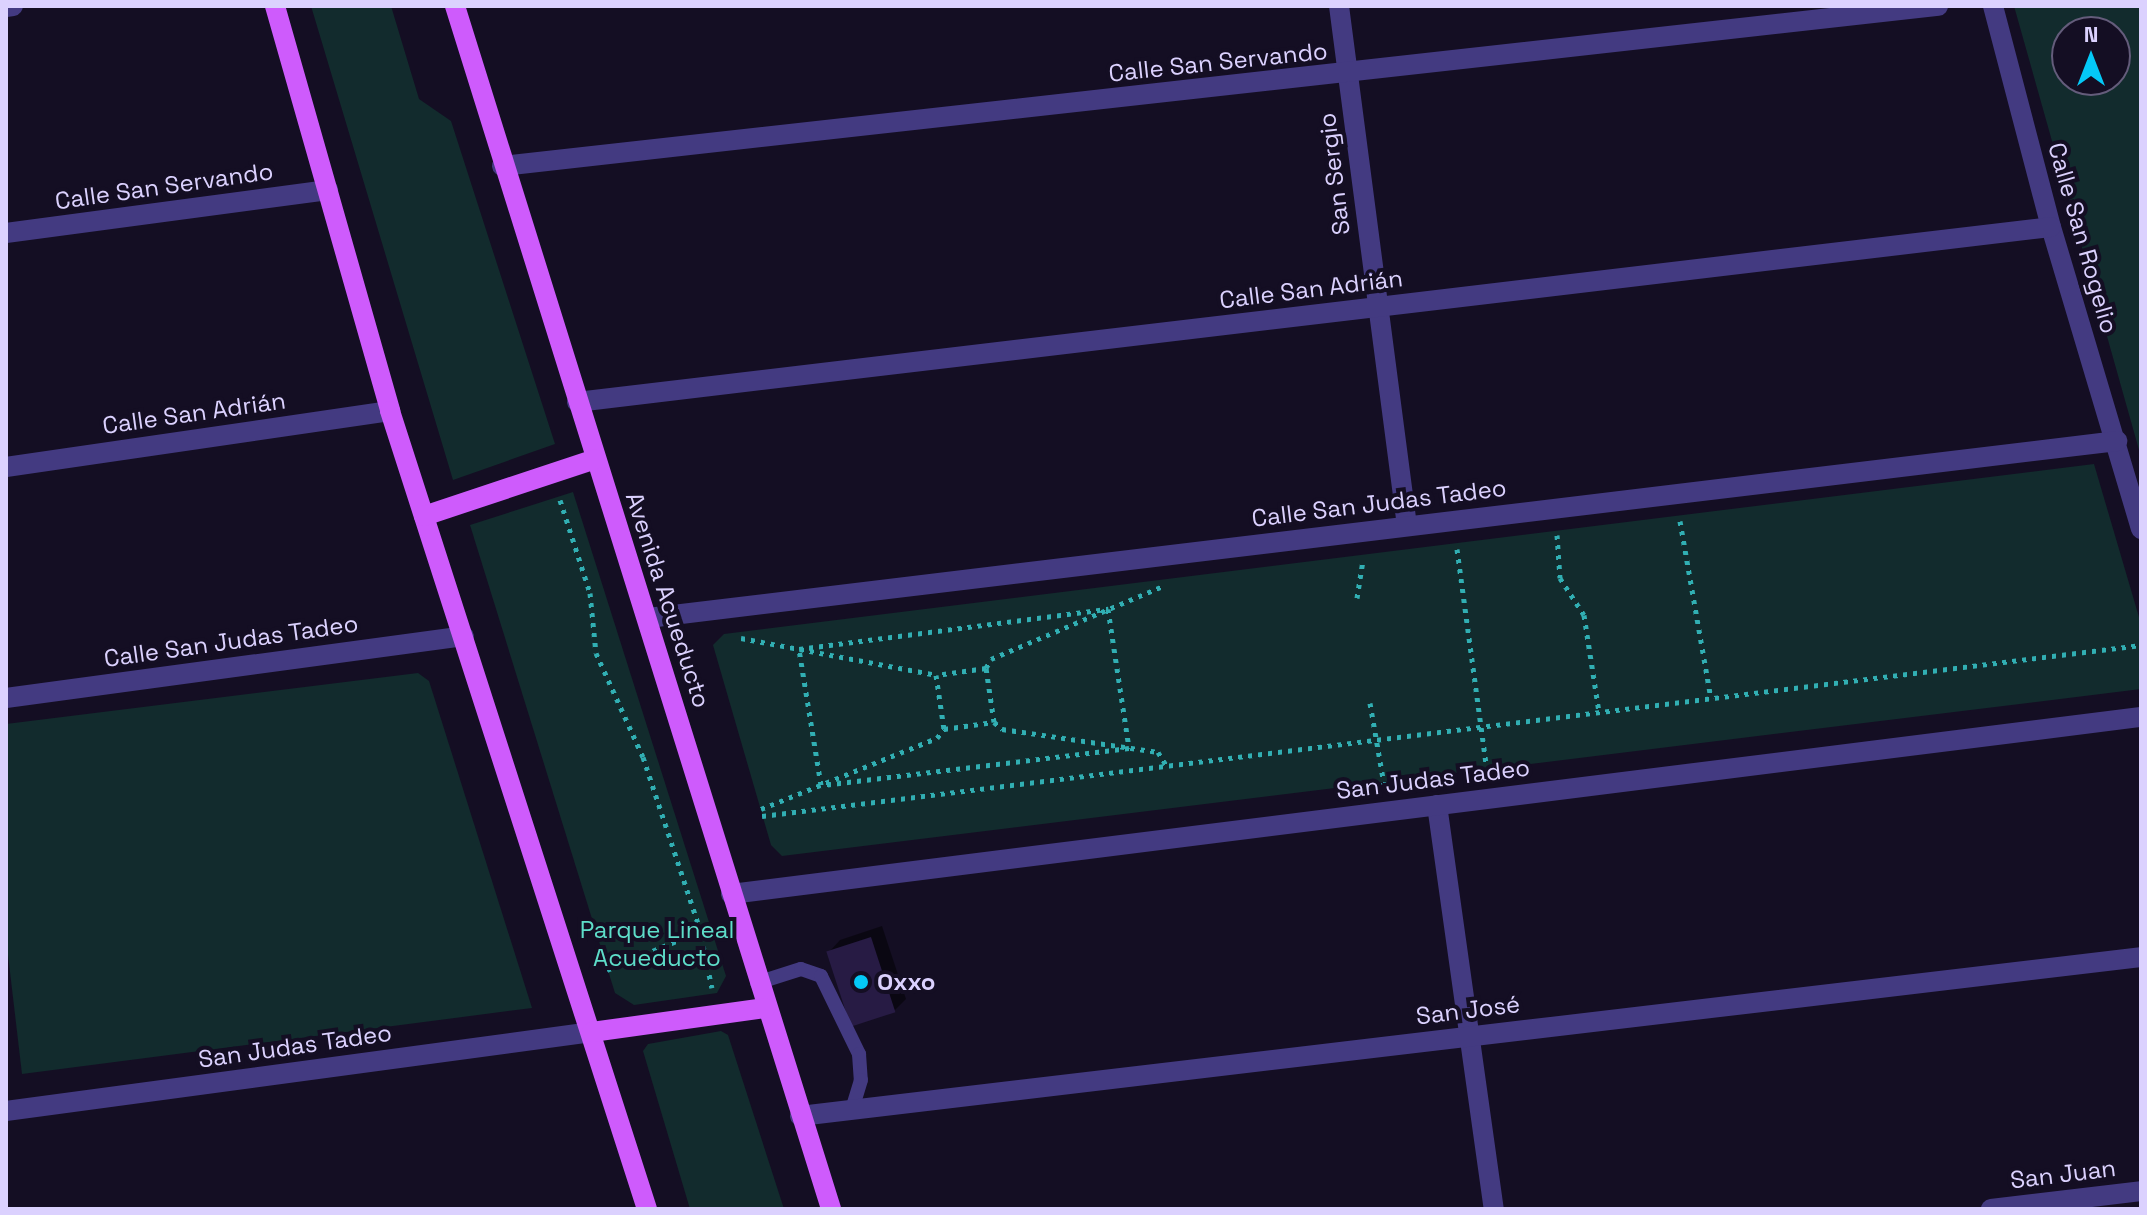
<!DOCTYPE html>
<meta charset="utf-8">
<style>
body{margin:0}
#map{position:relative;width:2147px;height:1215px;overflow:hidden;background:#140e23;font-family:"Space Grotesk",sans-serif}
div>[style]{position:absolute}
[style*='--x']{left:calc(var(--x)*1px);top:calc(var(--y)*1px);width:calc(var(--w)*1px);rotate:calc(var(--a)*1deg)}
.green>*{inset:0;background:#122b2d}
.shadow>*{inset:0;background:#0007}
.building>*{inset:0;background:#271b44;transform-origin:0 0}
.path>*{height:5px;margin-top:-2.5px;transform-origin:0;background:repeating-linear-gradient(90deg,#31afb3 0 4px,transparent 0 10px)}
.service>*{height:14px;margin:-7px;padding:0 7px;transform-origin:7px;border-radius:7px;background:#433a81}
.minor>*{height:20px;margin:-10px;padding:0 10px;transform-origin:10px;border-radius:10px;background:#433a81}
.primary>*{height:20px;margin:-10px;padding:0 10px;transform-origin:10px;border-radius:10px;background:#ce5bfc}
.dots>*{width:22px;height:22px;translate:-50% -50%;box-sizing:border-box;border:4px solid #140e23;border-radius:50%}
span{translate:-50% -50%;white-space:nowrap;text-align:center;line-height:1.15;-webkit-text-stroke:8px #140e23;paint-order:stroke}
.street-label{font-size:24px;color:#dbd1fe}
.park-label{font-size:24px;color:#5eddc9}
.poi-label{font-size:24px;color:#dbd1fe;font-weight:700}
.left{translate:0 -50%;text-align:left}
.frame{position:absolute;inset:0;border:8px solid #dbd1fe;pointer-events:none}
.north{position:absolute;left:2051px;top:16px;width:80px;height:80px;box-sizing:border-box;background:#140e23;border:2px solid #645c7b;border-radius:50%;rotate:0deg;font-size:22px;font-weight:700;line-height:32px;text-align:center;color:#dbd1fe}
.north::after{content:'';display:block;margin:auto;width:28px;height:36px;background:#04c9f7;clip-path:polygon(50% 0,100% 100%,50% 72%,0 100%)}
</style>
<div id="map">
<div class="green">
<div style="clip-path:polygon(311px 6px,391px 6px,419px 99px,451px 121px,555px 444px,453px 480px)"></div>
<div style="clip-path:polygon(evenodd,2014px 6px,2141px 6px,2141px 457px,2121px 386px,2014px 6px,2067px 32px,2115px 32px,2115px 80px,2067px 80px,2067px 32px)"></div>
<div style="clip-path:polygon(2094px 464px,2141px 624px,2141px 689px,782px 856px,771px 845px,713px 645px,724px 634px)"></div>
<div style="clip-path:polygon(573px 492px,726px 976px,717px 993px,634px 1005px,615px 993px,470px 525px)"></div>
<div style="clip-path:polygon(418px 673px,429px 681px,532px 1008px,22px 1074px,6px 938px,6px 724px)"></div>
<div style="clip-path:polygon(721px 1031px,728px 1035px,784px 1209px,690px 1209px,643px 1051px,648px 1044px)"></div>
</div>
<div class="shadow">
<div style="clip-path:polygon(882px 926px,906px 999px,895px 1010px,829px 952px,840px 940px)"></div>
</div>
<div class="building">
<div style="left:871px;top:937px;width:79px;height:47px;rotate:72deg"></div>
</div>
<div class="path">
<div style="--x:560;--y:500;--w:98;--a:72.1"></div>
<div style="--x:590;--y:593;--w:60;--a:84.3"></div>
<div style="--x:596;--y:653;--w:114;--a:65.7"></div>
<div style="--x:643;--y:757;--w:178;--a:71.7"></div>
<div style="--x:699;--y:926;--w:63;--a:78.2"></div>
<div style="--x:1680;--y:521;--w:180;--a:80.1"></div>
<div style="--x:1557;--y:535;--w:43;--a:86"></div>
<div style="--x:1560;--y:578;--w:44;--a:57"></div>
<div style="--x:1584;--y:615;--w:98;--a:81.2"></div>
<div style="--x:1457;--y:549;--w:224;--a:82.3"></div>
<div style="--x:1357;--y:598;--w:38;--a:-81"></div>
<div style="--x:1108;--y:609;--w:141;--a:81.4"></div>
<div style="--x:1129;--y:748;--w:310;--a:173.1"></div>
<div style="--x:821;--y:785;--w:138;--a:-99.2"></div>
<div style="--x:799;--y:649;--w:312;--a:-7.4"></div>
<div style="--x:741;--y:638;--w:198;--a:10.7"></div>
<div style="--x:986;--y:668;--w:10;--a:-61"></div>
<div style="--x:991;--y:659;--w:185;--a:-23"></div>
<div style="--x:1370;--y:703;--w:82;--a:80.2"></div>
<div style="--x:994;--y:722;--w:11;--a:41"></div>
<div style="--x:1002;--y:729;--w:158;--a:8.4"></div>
<div style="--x:1158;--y:752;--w:15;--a:58"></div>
<div style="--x:761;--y:809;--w:190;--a:-22"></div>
<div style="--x:937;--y:738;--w:11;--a:-52"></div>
<div style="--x:944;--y:729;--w:50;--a:-8"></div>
<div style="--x:994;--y:722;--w:55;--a:-98.4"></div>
<div style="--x:986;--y:668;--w:50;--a:172"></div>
<div style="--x:936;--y:675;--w:55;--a:81.6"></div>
<div style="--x:762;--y:816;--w:1390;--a:-7.07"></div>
<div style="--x:607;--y:970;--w:80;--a:-22.7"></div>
<div style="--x:681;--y:939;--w:32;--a:-11"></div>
</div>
<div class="service">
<div style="--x:757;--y:983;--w:46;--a:-17.7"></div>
<div style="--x:801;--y:969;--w:21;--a:19"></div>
<div style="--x:821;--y:976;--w:87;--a:64"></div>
<div style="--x:859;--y:1054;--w:26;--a:86"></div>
<div style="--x:861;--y:1080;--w:30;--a:107"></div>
</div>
<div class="minor">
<div style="--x:1339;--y:6;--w:524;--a:82.55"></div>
<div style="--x:1993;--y:6;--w:228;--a:75.3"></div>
<div style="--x:2051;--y:227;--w:315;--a:73.4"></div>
<div style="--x:6;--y:7;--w:7;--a:-8"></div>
<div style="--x:502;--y:166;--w:1445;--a:-6.36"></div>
<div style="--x:6;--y:233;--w:325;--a:-7.6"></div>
<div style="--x:577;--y:402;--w:1484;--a:-6.77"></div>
<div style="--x:6;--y:467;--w:388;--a:-8.3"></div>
<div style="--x:648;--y:618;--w:1480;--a:-6.87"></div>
<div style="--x:6;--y:698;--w:462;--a:-7.7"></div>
<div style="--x:1437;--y:805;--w:408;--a:82"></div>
<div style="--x:731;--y:894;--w:1421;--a:-7.16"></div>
<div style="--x:6;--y:1111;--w:591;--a:-7.68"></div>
<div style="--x:800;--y:1116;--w:1350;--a:-6.76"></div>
<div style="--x:1991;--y:1209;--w:151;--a:-6.8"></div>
</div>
<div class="primary">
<div style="--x:275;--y:6;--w:421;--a:74.1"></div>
<div style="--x:390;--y:411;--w:838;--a:72.15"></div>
<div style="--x:455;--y:6;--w:1260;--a:72.64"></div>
<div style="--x:424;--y:516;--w:180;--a:-18.4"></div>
<div style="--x:592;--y:1032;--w:175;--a:-7.9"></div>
</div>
<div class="dots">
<div style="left:861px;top:982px;background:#04c9f7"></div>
</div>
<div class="street-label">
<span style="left:1218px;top:62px;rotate:-6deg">Calle San Servando</span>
<span style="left:1334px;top:174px;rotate:-97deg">San Sergio</span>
<span style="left:164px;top:186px;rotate:-8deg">Calle San Servando</span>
<span style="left:2083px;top:238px;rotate:74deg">Calle San Rogelio</span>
<span style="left:1311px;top:289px;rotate:-7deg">Calle San Adrián</span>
<span style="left:194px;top:413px;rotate:-8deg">Calle San Adrián</span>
<span style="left:1379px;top:503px;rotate:-7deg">Calle San Judas Tadeo</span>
<span style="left:668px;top:600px;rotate:72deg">Avenida Acueducto</span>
<span style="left:231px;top:641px;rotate:-8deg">Calle San Judas Tadeo</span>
<span style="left:1433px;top:779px;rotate:-7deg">San Judas Tadeo</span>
<span style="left:1468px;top:1010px;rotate:-7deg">San José</span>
<span style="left:295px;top:1046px;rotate:-8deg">San Judas Tadeo</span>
<span style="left:2063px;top:1174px;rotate:-7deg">San Juan</span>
</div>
<div class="park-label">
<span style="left:657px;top:944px">Parque Lineal<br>Acueducto</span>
</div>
<div class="poi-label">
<span class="left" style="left:877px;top:982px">Oxxo</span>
</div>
<div class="frame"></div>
<div class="north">N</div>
</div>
